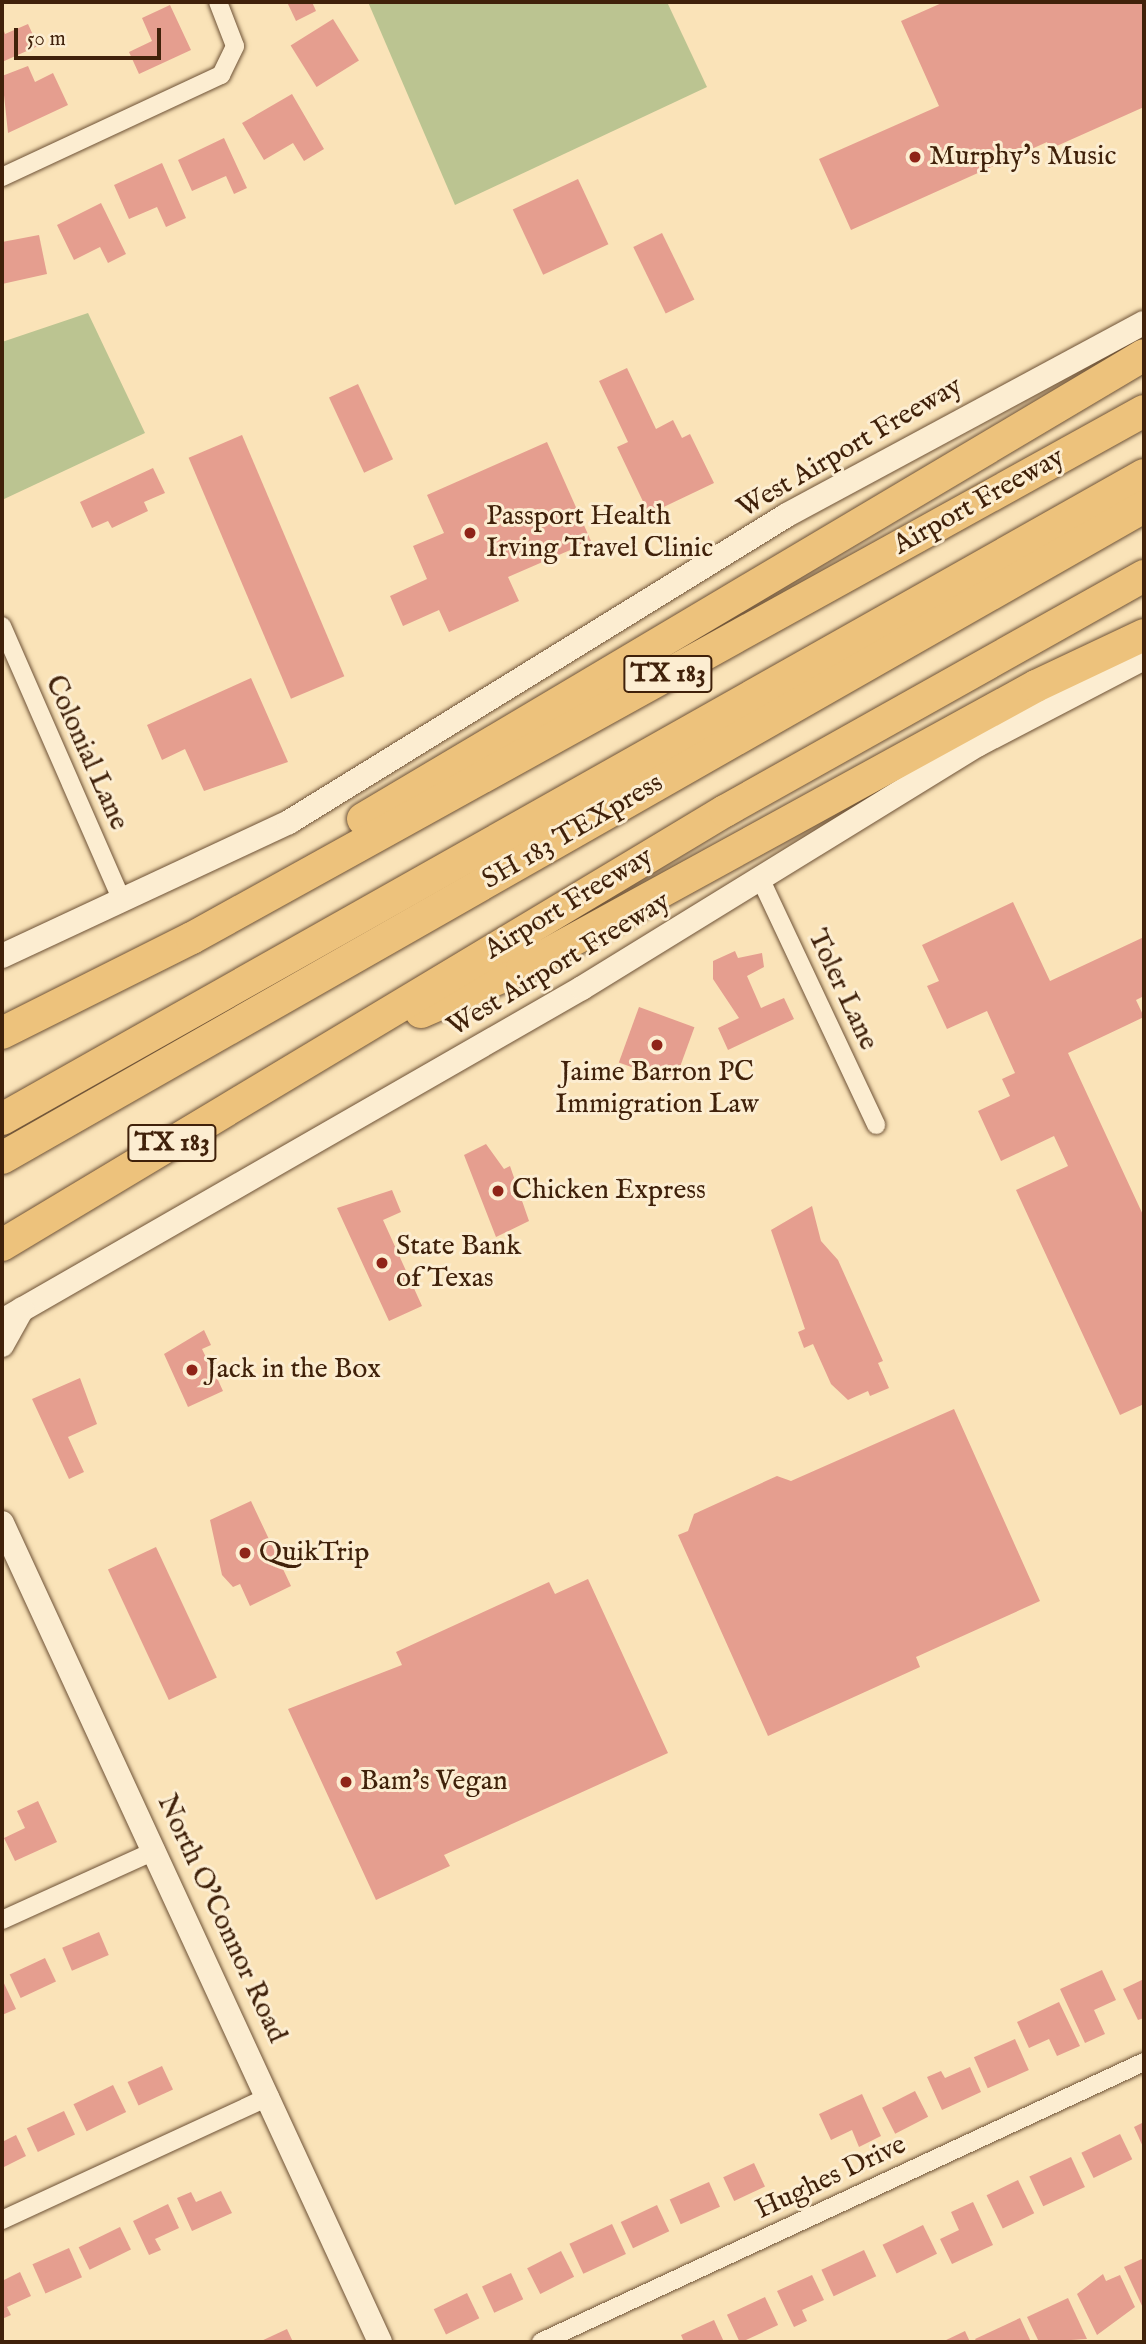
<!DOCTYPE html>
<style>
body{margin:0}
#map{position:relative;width:1146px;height:2344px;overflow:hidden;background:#fae3b8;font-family:"IM FELL English",serif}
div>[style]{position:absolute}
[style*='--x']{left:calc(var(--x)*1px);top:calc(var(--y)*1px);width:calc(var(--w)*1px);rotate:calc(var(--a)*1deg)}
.green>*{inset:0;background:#bbc491}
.building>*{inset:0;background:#e59e8f;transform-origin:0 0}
.roads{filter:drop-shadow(0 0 2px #6e5236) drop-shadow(0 0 2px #6e5236)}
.street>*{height:18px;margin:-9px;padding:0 9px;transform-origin:9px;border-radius:9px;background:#fcedd1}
.secondary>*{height:24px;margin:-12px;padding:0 12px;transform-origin:12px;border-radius:12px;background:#fcedd1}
.highway>*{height:32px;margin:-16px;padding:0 16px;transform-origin:16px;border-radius:16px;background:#edc27c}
.dots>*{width:19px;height:19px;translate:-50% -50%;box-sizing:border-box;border:4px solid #fcedd1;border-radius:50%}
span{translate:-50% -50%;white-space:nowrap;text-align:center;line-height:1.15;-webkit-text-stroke:6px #fcedd1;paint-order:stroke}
.shield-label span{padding:2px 5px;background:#fcedd1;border:2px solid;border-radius:5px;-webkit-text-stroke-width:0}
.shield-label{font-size:26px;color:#40210a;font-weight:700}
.poi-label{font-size:28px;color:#40210a}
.left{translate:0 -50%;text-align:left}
.street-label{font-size:28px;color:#40210a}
.frame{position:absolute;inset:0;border:4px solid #40210a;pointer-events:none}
.scale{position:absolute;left:14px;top:28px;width:147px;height:32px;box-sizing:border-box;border:4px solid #40210a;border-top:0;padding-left:9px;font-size:21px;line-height:24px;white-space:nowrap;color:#40210a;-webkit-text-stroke:5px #fcedd1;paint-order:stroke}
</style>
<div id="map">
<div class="green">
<div style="clip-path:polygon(368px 2px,667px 2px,707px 87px,455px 205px)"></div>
<div style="clip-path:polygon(88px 313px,145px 433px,2px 500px,2px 342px)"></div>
</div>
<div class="building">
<div style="clip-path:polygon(287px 2px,312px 2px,316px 11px,296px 21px)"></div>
<div style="clip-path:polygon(944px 2px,1144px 2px,1144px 107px,1050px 149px,1047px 142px,851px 230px,819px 159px,939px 106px,901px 21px)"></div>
<div style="clip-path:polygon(170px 5px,191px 50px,139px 74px,129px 52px,152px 41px,142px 18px)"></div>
<div style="left:333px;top:19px;width:49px;height:50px;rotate:58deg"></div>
<div style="clip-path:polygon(28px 24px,38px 46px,2px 62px,2px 25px,5px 34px)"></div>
<div style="clip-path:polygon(28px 66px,35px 82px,53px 73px,68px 105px,8px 133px,2px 76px)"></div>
<div style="clip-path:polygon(292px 94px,324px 149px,304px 161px,293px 143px,264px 160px,242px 123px)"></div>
<div style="clip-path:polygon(224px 138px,247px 188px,234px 194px,226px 176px,192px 191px,178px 160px)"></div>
<div style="clip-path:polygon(162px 163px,186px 218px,166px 227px,157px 207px,129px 219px,114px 185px)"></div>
<div style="left:578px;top:179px;width:72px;height:72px;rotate:65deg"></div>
<div style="clip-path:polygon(101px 203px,126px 254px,108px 263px,100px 247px,74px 260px,57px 225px)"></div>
<div style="left:662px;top:233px;width:74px;height:32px;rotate:64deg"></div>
<div style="clip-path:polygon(39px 235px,47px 274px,2px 284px,2px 242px)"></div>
<div style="clip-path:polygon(627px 368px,656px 429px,673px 420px,682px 438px,690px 434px,714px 483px,649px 514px,617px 447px,628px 442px,599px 381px)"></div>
<div style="left:358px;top:384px;width:83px;height:32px;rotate:65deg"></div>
<div style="left:242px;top:435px;width:262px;height:58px;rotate:67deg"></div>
<div style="clip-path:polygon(547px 442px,591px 541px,508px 577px,519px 601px,449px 632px,439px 610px,403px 626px,390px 596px,427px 579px,413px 546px,444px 533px,427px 495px)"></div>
<div style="clip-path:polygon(153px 468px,165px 493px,144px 502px,148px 511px,112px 528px,108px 521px,92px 528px,80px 502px)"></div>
<div style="clip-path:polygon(251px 678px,288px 762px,204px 791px,185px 749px,162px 760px,147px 725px)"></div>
<div style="clip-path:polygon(1013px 902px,1050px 981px,1144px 937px,1144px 996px,1136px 1000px,1144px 1017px,1068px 1053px,1144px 1217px,1144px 1404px,1120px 1415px,1016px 1190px,1068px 1166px,1054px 1136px,1001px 1161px,978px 1111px,1010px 1096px,1002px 1079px,1015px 1073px,987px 1011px,947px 1029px,927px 986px,939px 981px,922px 945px)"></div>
<div style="clip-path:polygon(735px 951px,738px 958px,762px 953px,764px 967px,747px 976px,761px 1008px,784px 998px,794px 1019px,728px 1050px,718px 1028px,739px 1018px,713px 979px,713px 961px)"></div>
<div style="left:639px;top:1007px;width:59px;height:59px;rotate:20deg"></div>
<div style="clip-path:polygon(486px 1144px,504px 1169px,510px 1166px,529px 1221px,496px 1237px,464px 1155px)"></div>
<div style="clip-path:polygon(392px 1190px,401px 1212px,383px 1220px,422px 1306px,389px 1321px,337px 1208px)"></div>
<div style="clip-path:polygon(812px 1206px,821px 1241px,838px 1260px,883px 1361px,878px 1363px,889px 1388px,870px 1396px,868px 1391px,848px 1400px,831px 1384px,813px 1344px,804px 1348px,798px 1332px,805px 1329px,771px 1230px)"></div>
<div style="clip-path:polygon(204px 1330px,211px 1345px,202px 1349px,213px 1372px,222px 1368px,226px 1377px,218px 1380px,223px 1391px,188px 1407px,164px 1354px)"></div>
<div style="clip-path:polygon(80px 1378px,97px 1424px,68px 1437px,84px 1472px,69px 1479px,32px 1399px)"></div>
<div style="clip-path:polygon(954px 1409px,1040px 1601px,916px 1657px,920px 1667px,768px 1736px,678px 1535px,688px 1531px,694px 1514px,777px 1476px,791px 1481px)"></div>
<div style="clip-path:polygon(251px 1501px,291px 1586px,250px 1606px,240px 1584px,233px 1587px,222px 1575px,210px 1520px)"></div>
<div style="left:156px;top:1547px;width:144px;height:53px;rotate:65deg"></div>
<div style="clip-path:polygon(588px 1579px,668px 1753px,444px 1855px,450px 1866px,376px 1900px,288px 1709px,402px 1665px,396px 1652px,549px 1582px,555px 1594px)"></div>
<div style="clip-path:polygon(38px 1801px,57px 1842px,15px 1861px,4px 1838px,25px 1828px,17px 1811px)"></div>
<div style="left:99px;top:1932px;width:25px;height:40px;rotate:67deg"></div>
<div style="left:45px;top:1958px;width:26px;height:39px;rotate:65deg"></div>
<div style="clip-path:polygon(1102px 1970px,1116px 2000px,1094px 2010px,1105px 2034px,1085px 2043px,1060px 1989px)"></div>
<div style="clip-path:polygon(2px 1979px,16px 2009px,2px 2015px)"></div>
<div style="clip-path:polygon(1144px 1979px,1144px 2018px,1138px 2020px,1123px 1989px)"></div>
<div style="clip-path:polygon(1059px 2002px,1080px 2046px,1057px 2056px,1049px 2039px,1029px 2048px,1017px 2022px)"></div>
<div style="left:1015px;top:2039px;width:34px;height:45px;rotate:66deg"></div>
<div style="left:162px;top:2066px;width:26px;height:38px;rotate:65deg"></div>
<div style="clip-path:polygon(970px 2067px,981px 2092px,942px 2110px,927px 2077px,941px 2071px,945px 2078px)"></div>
<div style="left:113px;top:2085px;width:30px;height:44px;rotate:64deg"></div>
<div style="left:915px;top:2091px;width:29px;height:37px;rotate:63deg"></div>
<div style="clip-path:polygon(862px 2094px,881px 2136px,859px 2147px,852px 2130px,831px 2140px,819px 2114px)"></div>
<div style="left:64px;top:2111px;width:26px;height:41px;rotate:65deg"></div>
<div style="clip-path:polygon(1144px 2122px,1144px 2149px,1134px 2127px)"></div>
<div style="left:1120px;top:2134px;width:28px;height:43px;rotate:64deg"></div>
<div style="clip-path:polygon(16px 2135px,26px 2156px,2px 2168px,2px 2142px)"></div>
<div style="left:1071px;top:2157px;width:33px;height:46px;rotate:65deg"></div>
<div style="left:754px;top:2163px;width:26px;height:34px;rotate:65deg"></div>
<div style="left:1018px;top:2180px;width:37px;height:35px;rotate:64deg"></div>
<div style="left:709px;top:2182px;width:27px;height:43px;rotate:66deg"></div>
<div style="clip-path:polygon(221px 2191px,232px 2213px,192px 2231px,177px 2198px,191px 2192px,196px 2202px)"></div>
<div style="clip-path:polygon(973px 2202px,993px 2245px,952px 2264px,940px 2239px,959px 2230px,951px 2212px)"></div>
<div style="clip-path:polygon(168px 2204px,179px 2228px,155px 2239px,161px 2250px,149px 2255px,133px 2221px)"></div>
<div style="left:657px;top:2205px;width:29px;height:40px;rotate:65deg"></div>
<div style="left:612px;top:2224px;width:33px;height:47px;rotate:65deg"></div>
<div style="left:923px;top:2225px;width:32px;height:45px;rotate:64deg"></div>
<div style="left:120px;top:2227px;width:25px;height:46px;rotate:64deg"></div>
<div style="left:69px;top:2248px;width:32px;height:40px;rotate:66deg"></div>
<div style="left:864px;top:2250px;width:29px;height:47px;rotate:65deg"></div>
<div style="left:561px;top:2251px;width:29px;height:38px;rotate:63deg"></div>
<div style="clip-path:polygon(1144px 2258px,1144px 2310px,1124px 2267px)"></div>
<div style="clip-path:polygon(20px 2272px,31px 2296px,7px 2307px,11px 2315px,2px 2319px,2px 2281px)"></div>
<div style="left:511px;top:2273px;width:29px;height:32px;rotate:65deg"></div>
<div style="clip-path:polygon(1103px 2274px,1106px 2281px,1120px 2275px,1135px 2307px,1097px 2335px,1077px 2294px)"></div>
<div style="clip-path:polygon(812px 2275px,824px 2300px,802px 2310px,807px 2321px,794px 2327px,777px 2291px)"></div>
<div style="left:467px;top:2293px;width:28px;height:37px;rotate:64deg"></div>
<div style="left:765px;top:2297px;width:31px;height:42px;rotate:65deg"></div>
<div style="clip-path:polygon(1068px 2298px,1087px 2339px,1039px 2342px,1027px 2317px)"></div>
<div style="clip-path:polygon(1020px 2318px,1031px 2342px,977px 2342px,975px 2339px)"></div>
<div style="clip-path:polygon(714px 2320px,724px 2342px,684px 2342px,681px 2335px)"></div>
<div style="clip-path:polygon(287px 2329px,293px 2342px,259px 2342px)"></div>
<div style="clip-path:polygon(965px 2331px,970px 2342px,942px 2342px)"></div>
</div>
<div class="roads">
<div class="street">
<div style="--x:2;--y:177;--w:242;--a:-25"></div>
<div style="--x:221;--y:75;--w:32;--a:-64"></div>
<div style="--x:235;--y:46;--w:47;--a:-111.1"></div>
<div style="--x:2;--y:626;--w:300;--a:66.4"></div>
<div style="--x:760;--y:878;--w:273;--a:64.8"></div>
<div style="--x:2;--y:1920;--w:169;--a:-24.4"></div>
<div style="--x:2;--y:2220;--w:295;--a:-24.8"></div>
<div style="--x:541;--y:2342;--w:665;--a:-24.91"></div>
</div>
<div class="secondary">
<div style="--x:2;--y:956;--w:317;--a:-25"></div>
<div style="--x:289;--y:822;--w:585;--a:-31.65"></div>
<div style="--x:787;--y:515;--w:405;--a:-28.3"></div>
<div style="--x:2;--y:1321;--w:669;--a:-29.86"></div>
<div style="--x:582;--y:988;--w:464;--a:-31.6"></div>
<div style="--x:977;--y:745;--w:188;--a:-27.5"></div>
<div style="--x:2;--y:1345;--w:41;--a:-60.9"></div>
<div style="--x:2;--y:1523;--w:902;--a:65.22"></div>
</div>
<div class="highway">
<div style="--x:363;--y:819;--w:908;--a:-30.71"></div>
<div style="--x:421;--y:1012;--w:110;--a:-23.5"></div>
<div style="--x:522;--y:968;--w:586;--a:-28.75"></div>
<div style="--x:1036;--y:686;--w:119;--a:-25.3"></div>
<div style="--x:2;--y:1033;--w:212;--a:-26.6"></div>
<div style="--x:192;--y:938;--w:1088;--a:-28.97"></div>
<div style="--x:2;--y:1119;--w:1311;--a:-29.42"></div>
<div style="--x:2;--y:1158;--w:1315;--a:-29.69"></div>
<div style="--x:2;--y:1245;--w:843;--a:-30.98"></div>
<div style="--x:725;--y:811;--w:480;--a:-29.3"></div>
</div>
</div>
<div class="dots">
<div style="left:915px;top:157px;background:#8f2418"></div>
<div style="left:470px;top:533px;background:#8f2418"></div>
<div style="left:657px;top:1045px;background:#8f2418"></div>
<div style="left:498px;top:1191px;background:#8f2418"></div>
<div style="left:382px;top:1263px;background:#8f2418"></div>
<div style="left:192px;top:1370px;background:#8f2418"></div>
<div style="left:245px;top:1553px;background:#8f2418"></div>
<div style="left:346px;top:1782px;background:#8f2418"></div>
</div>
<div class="shield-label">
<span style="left:668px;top:674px">TX 183</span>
<span style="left:172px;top:1143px">TX 183</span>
</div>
<div class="poi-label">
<span class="left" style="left:929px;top:157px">Murphy's Music</span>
<span class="left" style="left:486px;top:533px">Passport Health<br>Irving Travel Clinic</span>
<span style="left:657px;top:1089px">Jaime Barron PC<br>Immigration Law</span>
<span class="left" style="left:512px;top:1191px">Chicken Express</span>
<span class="left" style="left:396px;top:1263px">State Bank<br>of Texas</span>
<span class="left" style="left:206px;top:1370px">Jack in the Box</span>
<span class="left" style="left:259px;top:1553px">QuikTrip</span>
<span class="left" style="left:360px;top:1782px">Bam's Vegan</span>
</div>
<div class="street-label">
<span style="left:850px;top:448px;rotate:-30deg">West Airport Freeway</span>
<span style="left:979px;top:502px;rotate:-29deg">Airport Freeway</span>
<span style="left:86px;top:753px;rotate:66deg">Colonial Lane</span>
<span style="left:573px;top:832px;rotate:-30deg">SH 183 TEXpress</span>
<span style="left:569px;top:904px;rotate:-31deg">Airport Freeway</span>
<span style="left:559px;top:965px;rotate:-31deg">West Airport Freeway</span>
<span style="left:842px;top:990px;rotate:65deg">Toler Lane</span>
<span style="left:221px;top:1919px;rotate:65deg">North O'Connor Road</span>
<span style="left:831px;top:2178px;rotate:-25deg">Hughes Drive</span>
</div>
<div class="frame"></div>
<div class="scale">50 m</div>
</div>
